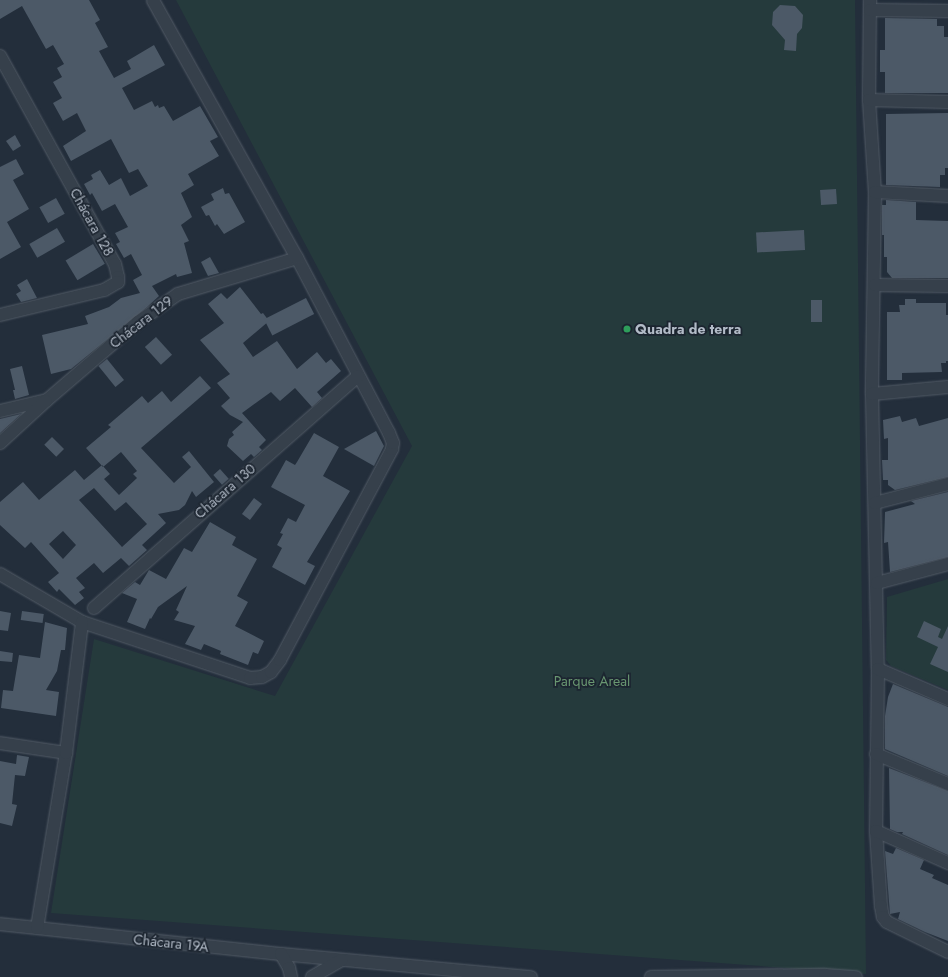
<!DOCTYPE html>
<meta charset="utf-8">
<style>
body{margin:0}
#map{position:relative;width:948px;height:977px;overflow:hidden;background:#232e3b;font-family:Jost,sans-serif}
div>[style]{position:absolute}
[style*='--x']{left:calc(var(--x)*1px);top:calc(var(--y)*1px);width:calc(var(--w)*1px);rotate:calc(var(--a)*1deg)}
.green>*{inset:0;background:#253a3c}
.building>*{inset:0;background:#4c5967;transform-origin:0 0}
.roads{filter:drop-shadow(0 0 1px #525b66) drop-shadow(0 0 1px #525b66)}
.minor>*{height:12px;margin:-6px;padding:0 6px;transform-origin:6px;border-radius:6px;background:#36404b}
.dots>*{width:11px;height:11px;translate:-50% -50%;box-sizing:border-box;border:2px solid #1c2530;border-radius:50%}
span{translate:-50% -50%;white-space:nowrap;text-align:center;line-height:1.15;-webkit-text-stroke:3.5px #1c2530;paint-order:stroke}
.street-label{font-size:14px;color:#b2bbc7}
.poi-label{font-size:14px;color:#b2bbc7;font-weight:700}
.left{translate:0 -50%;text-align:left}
.park-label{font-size:14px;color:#699771}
</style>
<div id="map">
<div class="green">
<div style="clip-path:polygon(176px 0,855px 0,866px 974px,51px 913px,94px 639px,275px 696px,412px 446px)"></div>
<div style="clip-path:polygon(948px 579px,948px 690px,891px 666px,886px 660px,887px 597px)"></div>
</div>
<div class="building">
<div style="clip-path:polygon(0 0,89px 0,100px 20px,95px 23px,108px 47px,99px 51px,114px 78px,131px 69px,127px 61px,154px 45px,165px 65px,122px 88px,134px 110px,152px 101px,155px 107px,158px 105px,159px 108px,164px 106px,173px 121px,200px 106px,218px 137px,210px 141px,219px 156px,188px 174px,194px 185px,181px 193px,192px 217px,181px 225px,189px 241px,184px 243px,192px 273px,177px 277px,176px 274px,152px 286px,159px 296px,147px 307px,71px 369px,51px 374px,42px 335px,88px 324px,85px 316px,109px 307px,121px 298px,140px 293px,133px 280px,142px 275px,131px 254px,124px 258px,116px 244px,120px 242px,115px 233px,128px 227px,115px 204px,102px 211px,92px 193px,90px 195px,84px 184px,93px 179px,91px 175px,100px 170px,109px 185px,121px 178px,130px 196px,148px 186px,138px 169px,129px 173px,111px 139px,71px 161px,63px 146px,86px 131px,77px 113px,63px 121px,53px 103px,62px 98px,53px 82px,62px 77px,57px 68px,64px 64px,53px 45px,46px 49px,22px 6px,0 19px)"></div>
<div style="clip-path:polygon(780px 5px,795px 6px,803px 15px,802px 28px,797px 34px,796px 51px,784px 50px,785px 40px,772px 25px,773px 12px)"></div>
<div style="clip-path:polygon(885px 18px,937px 19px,937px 26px,944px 26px,944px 37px,948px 37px,948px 93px,885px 93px,885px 72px,880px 72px,880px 50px,885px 50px)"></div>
<div style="clip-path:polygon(948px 113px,948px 168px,945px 168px,945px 175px,940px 175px,940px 187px,886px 185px,886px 114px)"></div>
<div style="clip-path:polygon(15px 135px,21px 146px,13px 151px,6px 141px)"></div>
<div style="clip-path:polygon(16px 159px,24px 174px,13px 180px,29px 209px,7px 222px,21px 247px,0 259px,0 167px)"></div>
<div style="clip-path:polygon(223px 188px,225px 194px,229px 193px,245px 222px,224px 234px,217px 224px,215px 226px,209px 215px,206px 216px,201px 207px,214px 200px,211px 194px)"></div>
<div style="left:836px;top:189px;width:15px;height:16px;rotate:86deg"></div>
<div style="left:56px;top:198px;width:18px;height:19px;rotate:61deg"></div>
<div style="clip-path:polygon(886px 200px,916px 202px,916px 220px,948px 221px,948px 278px,892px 278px,887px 272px,887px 257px,884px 257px,884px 235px,882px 235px,882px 205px,886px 205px)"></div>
<div style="left:57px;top:228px;width:16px;height:32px;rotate:60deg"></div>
<div style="left:804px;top:230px;width:20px;height:48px;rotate:87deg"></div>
<div style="left:93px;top:244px;width:23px;height:32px;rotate:59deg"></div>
<div style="clip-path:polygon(210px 257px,219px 273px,208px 276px,201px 262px)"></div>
<div style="clip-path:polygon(27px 279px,37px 298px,21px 302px,16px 294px,21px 291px,17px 285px)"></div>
<div style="clip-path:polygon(240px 287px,261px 314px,263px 313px,269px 321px,243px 343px,253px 357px,277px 341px,297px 369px,317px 352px,326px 363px,331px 359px,341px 371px,317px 392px,322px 398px,312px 407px,295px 388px,280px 401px,271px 392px,242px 413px,266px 440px,259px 447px,262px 450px,254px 457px,251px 454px,243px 461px,227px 446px,229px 439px,234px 435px,232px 432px,243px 422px,230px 415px,221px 406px,230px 398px,217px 383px,230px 374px,200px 340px,224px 323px,208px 304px,221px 293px,227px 299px)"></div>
<div style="left:306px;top:298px;width:18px;height:47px;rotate:63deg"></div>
<div style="clip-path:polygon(905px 299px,916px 299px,916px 303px,946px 303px,946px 315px,948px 315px,948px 361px,946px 361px,946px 363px,941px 363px,942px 372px,902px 373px,902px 380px,887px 380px,887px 312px,900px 312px,899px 305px,905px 305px)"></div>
<div style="left:811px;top:300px;width:11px;height:22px"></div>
<div style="left:156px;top:337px;width:24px;height:15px;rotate:48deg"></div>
<div style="left:107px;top:359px;width:27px;height:11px;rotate:51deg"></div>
<div style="clip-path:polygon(22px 366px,29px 395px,15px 399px,13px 390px,15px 390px,10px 369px)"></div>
<div style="clip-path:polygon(evenodd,200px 376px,211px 388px,141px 448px,174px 483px,191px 467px,182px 457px,189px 451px,214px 482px,196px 497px,192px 491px,185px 505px,179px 510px,158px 514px,166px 523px,142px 545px,147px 550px,129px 566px,121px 558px,103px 573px,94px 563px,76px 578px,85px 588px,79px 592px,84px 598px,75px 605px,59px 589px,57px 592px,48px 582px,59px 573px,31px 542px,25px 548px,0 525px,0 502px,23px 482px,39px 500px,75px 470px,84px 480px,102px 465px,110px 474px,104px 479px,119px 495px,137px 478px,133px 474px,137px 471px,121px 452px,103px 467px,86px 448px,111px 427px,108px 425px,142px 396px,148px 403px,162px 391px,171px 402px,200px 376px,94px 488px,115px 511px,126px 502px,147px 524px,122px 547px,79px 500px,94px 488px,200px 376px,63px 531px,76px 545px,63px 559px,49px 544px,63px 531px)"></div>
<div style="clip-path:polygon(21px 414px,0 433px,0 419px)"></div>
<div style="clip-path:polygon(900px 416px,902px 422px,916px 418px,919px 426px,948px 418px,948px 477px,895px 490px,888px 485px,888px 480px,883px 480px,882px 460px,888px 460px,888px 438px,884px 439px,883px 420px)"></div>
<div style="clip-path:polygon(376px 431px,384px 446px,374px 466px,344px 449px)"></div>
<div style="clip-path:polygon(314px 433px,339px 447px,323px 476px,350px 491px,307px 562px,315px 566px,305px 585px,272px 567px,282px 548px,277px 545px,283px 534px,280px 533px,288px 518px,296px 522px,305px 505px,271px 487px,286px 460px,295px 465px,297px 462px)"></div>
<div style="left:52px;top:437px;width:17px;height:11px;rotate:45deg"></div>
<div style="left:220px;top:469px;width:13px;height:9px;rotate:48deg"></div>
<div style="clip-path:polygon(948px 492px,948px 557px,890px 572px,888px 542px,884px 543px,885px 512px,915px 504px,911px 501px)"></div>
<div style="left:254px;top:498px;width:10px;height:20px;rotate:37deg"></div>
<div style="clip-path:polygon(210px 522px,236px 537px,232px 545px,257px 559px,237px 596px,248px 602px,235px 626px,264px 641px,258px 654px,253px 652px,248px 665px,220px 654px,221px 651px,204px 644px,201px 650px,185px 644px,195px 626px,174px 620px,179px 612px,176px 610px,187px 586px,158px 607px,151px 619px,150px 618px,145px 629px,127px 622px,137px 599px,122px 593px,135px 582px,140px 585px,149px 570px,166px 579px,184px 548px,192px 552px)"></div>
<div style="clip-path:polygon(0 611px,11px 613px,8px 631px,0 630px)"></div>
<div style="left:22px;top:611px;width:22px;height:9px;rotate:8deg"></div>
<div style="clip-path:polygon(924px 621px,941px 629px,938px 637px,942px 639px,948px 626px,948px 672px,930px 664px,938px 647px,917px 637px)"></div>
<div style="clip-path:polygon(45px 622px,67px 628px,65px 650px,61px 650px,57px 671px,46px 690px,59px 692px,56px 716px,1px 708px,3px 690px,13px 691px,19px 655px,40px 658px)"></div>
<div style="clip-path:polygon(0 651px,13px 653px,12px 662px,0 661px)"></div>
<div style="clip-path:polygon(893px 684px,948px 707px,948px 776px,885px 749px,885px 716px,888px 697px)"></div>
<div style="clip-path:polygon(17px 755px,29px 757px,25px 776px,15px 775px,12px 804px,17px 805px,12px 826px,0 823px,0 761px,16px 764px)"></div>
<div style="clip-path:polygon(889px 768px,948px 791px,948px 855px,902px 834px,903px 832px,897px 832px,890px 829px)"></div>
<div style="clip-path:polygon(896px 848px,924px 860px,920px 869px,934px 875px,932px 878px,948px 885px,948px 941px,925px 932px,898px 919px,900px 912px,890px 914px,885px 851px,893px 854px)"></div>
</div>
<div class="roads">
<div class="minor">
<div style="--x:870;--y:0;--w:100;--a:90.6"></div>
<div style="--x:869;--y:100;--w:92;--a:86.3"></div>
<div style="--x:875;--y:192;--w:202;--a:90.9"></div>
<div style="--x:872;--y:394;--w:275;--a:88.8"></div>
<div style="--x:878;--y:669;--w:162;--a:90.7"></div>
<div style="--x:876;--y:831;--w:75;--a:86.2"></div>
<div style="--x:881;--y:906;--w:11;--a:80"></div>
<div style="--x:883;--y:917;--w:6;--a:51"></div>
<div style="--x:887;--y:922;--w:68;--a:26.2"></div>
<div style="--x:870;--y:10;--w:78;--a:0.7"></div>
<div style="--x:0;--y:56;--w:238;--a:61.1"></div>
<div style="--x:115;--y:264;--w:13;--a:77"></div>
<div style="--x:118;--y:277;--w:5;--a:90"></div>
<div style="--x:118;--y:282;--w:16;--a:150"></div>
<div style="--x:104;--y:290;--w:107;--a:166.5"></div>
<div style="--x:869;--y:100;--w:79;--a:1.5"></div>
<div style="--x:875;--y:192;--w:73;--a:3.1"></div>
<div style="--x:875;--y:285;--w:73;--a:0.8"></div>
<div style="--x:872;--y:394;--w:76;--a:-5.3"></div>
<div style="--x:0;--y:411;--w:48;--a:-13.2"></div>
<div style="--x:47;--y:400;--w:120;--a:-40.6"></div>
<div style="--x:138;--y:322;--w:49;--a:-35"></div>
<div style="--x:178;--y:294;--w:124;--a:-16.8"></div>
<div style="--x:0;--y:443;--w:62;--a:-42.4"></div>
<div style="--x:875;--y:503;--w:75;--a:-14.6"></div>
<div style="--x:0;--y:574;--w:95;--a:30.3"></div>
<div style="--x:82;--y:622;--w:177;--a:18.4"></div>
<div style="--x:250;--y:678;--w:12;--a:-5"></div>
<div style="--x:262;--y:677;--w:10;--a:-29"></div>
<div style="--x:271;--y:672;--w:15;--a:-53"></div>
<div style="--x:280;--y:660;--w:239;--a:-62"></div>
<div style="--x:392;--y:449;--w:6;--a:-81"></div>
<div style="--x:393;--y:443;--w:11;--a:-112"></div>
<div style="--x:389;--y:433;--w:198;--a:-117.7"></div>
<div style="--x:297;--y:258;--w:295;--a:-119.2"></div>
<div style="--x:877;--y:583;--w:73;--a:-15"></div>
<div style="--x:94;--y:608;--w:351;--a:-41.3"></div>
<div style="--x:878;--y:669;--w:76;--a:23.2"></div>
<div style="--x:0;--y:743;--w:67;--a:8.6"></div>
<div style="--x:876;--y:754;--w:78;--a:22.6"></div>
<div style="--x:876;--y:831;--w:79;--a:24"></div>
<div style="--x:0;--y:924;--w:283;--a:6.1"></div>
<div style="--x:281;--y:954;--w:251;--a:5.3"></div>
<div style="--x:37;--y:928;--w:177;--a:-80.6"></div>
<div style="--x:66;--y:753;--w:132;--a:-83"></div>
<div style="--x:281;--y:954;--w:16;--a:60"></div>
<div style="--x:289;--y:968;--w:9;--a:77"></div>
<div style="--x:312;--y:977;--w:34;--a:-30"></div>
<div style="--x:651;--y:977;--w:174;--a:-0.7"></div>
<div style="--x:825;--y:975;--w:31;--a:4"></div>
</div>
</div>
<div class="dots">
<div style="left:627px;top:329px;background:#2e9e5b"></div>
</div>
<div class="street-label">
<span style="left:92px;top:222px;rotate:61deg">Chácara 128</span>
<span style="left:141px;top:322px;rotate:-38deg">Chácara 129</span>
<span style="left:225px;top:491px;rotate:-41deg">Chácara 130</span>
<span style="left:171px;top:943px;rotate:6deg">Chácara 19A</span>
</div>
<div class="poi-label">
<span class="left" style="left:635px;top:329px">Quadra de terra</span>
</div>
<div class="park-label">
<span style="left:592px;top:681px">Parque Areal</span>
</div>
</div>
